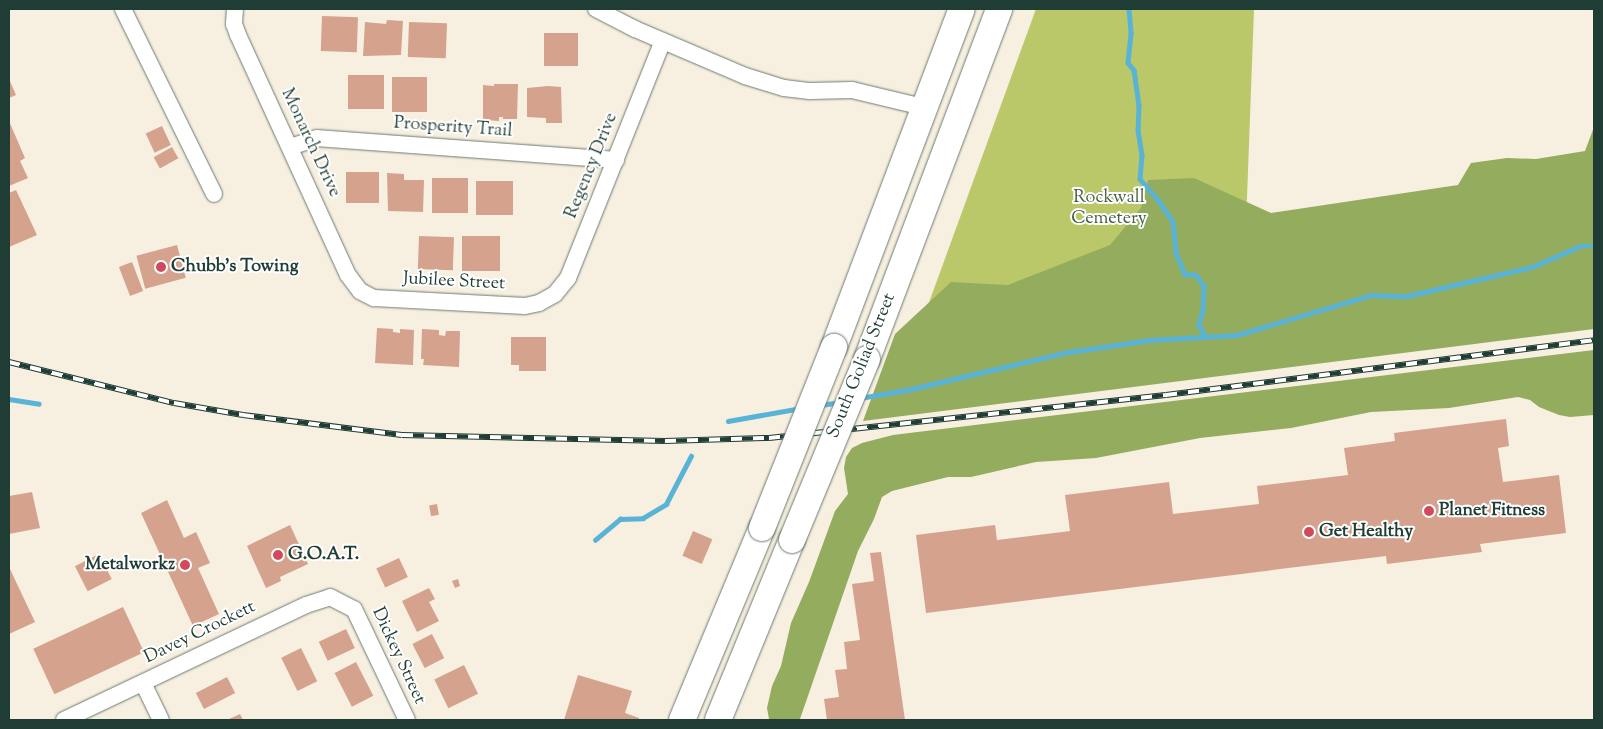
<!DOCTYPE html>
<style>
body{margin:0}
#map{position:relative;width:1603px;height:729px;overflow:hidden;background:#f7efe0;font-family:"Sorts Mill Goudy",serif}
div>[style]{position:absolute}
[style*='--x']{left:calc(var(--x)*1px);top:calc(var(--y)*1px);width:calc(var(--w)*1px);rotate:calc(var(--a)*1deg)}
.green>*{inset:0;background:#bbc869}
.forest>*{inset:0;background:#94ac5d}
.stream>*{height:4.5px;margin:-2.25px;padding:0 2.25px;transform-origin:2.25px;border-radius:2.25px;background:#59b3d7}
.building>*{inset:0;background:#d5a28d;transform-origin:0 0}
.roads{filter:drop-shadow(0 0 1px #6b7b70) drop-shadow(0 0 1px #6b7b70)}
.street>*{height:16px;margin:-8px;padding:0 8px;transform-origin:8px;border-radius:8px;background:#fff}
.primary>*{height:26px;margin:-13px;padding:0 13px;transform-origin:13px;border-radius:13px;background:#fff}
.rail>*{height:5.5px;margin-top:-2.75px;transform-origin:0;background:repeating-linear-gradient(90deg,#fff 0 11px,#1f3d34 0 22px);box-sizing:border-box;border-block:1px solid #1f3d34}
.bridges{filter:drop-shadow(0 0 1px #6b7b70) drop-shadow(0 0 1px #6b7b70)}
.primary-bridge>*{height:26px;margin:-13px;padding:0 13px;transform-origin:13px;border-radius:13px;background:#fff}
.dots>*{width:14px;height:14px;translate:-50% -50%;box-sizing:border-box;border:2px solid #fff;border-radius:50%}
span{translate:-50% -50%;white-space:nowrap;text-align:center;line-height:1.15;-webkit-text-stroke:4px #fff;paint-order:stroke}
.street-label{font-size:18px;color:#1f3d34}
.park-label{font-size:18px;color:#466041}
.poi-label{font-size:18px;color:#1f3d34;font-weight:700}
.left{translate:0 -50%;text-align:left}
.right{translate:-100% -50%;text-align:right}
.frame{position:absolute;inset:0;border:10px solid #1f3d34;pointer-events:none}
</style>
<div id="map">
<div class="green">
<div style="clip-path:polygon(1036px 9px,1254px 9px,1242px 333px,904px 371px)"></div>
</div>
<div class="forest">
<div style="clip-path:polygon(1594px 127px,1594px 329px,863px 421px,895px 334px,951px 282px,1008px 285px,1110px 245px,1141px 208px,1148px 180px,1194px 178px,1271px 213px,1458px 185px,1471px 163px,1507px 158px,1536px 159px,1585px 151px)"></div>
<div style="clip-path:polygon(1594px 350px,1594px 415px,1570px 417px,1559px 415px,1539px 407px,1530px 400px,1518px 397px,1449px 408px,1371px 412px,1291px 428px,1200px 438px,1096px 458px,1036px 462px,971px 477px,948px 477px,892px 491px,882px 497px,874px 519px,858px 551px,800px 719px,769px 719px,767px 708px,772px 686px,781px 666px,791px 623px,809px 582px,835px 511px,848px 494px,844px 468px,846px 457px,852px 448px,862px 443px,893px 435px)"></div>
</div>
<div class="stream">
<div style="--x:1129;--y:9;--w:25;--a:85"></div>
<div style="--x:1131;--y:34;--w:29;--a:96"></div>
<div style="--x:1128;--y:63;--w:9;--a:49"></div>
<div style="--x:1134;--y:70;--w:35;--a:82"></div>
<div style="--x:1139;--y:105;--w:25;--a:92"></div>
<div style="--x:1138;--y:130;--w:26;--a:81"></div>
<div style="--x:1142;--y:156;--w:23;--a:95"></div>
<div style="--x:1140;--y:179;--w:29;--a:49"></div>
<div style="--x:1159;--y:201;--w:25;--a:56"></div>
<div style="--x:1173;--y:222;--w:31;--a:84"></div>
<div style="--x:1176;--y:253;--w:23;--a:67"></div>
<div style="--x:1185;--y:274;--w:11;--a:5"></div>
<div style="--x:1196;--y:275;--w:14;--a:54"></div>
<div style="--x:1204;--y:286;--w:24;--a:92"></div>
<div style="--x:1203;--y:310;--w:16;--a:105"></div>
<div style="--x:1199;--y:325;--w:14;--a:60"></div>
<div style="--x:860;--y:398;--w:48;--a:-9.7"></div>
<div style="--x:907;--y:390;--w:160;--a:-13.3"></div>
<div style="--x:1063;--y:353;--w:87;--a:-8.6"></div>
<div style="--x:1149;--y:340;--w:88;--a:-3.3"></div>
<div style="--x:1237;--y:335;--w:140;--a:-16.6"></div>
<div style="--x:1371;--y:295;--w:36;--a:2"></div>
<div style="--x:1407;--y:296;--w:128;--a:-13.1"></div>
<div style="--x:1532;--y:267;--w:52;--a:-23.6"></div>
<div style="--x:1580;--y:246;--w:14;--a:0"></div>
<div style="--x:9;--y:399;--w:30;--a:9"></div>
<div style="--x:821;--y:405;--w:19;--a:-9"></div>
<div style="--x:728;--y:421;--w:74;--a:-10.1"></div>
<div style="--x:595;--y:540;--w:33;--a:-40"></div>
<div style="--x:620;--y:519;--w:23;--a:-2"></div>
<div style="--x:643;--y:518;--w:27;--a:-31"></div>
<div style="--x:666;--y:504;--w:54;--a:-62.5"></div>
</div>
<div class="building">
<div style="left:322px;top:16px;width:36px;height:35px;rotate:2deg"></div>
<div style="clip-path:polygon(387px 20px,403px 21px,401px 55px,363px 56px,365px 22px,386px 24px)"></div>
<div style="left:409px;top:22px;width:38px;height:35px;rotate:2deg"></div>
<div style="left:544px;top:33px;width:34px;height:33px"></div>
<div style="left:348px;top:75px;width:36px;height:34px"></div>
<div style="left:392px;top:77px;width:35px;height:35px"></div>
<div style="clip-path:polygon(9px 79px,16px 95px,9px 98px)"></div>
<div style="clip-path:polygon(494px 84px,518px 84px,517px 119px,503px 119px,503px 117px,499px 117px,499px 121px,483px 120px,483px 85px,494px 86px)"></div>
<div style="clip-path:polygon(548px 86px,561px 87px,562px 123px,546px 123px,546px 118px,527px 117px,527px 88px)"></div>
<div style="clip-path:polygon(9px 121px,25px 158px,20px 161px,28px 178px,9px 186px)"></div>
<div style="left:162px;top:126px;width:21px;height:18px;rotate:65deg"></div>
<div style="left:172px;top:147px;width:13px;height:21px;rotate:61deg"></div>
<div style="left:346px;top:172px;width:33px;height:31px"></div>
<div style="clip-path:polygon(387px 173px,404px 174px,404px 180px,424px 180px,423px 212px,388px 211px)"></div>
<div style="left:432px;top:178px;width:36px;height:35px"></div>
<div style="left:476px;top:181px;width:37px;height:34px"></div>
<div style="clip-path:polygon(16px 190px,37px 235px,9px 247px,9px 193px)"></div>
<div style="left:419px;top:236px;width:35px;height:33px;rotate:2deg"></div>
<div style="left:462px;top:236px;width:38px;height:35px"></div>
<div style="left:177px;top:245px;width:34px;height:42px;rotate:75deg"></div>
<div style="left:132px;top:262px;width:31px;height:14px;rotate:69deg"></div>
<div style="clip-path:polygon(377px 328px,393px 329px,393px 332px,400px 333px,400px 329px,414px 330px,413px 365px,375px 363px)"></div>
<div style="clip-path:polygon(422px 329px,439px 330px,439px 335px,445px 336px,446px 331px,460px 331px,459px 367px,423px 365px,424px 359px,421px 359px)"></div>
<div style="clip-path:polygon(511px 337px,546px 337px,546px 371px,519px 371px,519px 365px,511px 365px)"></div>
<div style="clip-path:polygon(1506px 419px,1509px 446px,1498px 448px,1503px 482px,1559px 475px,1566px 533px,1480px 544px,1482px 552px,1387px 564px,1386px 556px,926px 613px,916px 535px,995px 525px,997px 540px,1070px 531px,1065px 495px,1169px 482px,1173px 514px,1259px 504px,1257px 486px,1348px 475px,1344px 448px,1395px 441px,1394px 433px)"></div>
<div style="clip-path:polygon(32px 492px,40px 528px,9px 534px,9px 496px)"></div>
<div style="clip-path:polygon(167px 500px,184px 538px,196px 532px,210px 563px,198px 568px,219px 614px,193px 626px,141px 513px)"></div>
<div style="left:437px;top:504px;width:11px;height:8px;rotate:80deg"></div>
<div style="clip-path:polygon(290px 525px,308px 564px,280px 577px,281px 581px,266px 588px,247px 546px)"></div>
<div style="left:693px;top:531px;width:21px;height:27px;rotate:23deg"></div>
<div style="clip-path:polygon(881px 552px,905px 720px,827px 720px,824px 699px,839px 697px,835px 670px,847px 669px,844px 642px,860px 640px,852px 584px,874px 581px,870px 553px)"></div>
<div style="left:99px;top:554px;width:28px;height:27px;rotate:63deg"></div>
<div style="left:399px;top:558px;width:21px;height:25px;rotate:65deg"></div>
<div style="clip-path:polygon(9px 567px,35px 622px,9px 634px)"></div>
<div style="clip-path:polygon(458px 579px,460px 586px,455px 588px,452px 581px)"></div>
<div style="clip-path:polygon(429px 588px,435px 599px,429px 602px,439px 621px,417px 632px,402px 601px)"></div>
<div style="left:123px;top:607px;width:50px;height:99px;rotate:65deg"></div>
<div style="left:346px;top:629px;width:21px;height:30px;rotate:65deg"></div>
<div style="left:432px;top:634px;width:27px;height:22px;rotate:63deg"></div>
<div style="left:301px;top:648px;width:37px;height:22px;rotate:64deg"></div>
<div style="left:356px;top:662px;width:38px;height:24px;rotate:63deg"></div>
<div style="left:464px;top:665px;width:32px;height:33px;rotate:64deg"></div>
<div style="clip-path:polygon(578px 675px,632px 691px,625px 713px,639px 718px,639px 720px,564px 720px)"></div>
<div style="left:227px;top:677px;width:18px;height:35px;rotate:63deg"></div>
<div style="clip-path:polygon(240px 714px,243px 720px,227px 720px)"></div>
</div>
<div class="roads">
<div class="street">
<div style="--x:123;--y:9;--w:206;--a:63.8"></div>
<div style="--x:235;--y:9;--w:15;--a:94"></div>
<div style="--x:234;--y:24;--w:12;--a:70"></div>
<div style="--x:238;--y:35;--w:264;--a:65.4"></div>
<div style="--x:348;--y:275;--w:20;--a:53"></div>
<div style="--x:360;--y:291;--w:16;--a:27"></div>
<div style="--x:374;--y:298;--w:151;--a:3"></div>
<div style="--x:525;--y:306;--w:14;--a:-12"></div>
<div style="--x:539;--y:303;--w:18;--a:-29"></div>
<div style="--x:555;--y:294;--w:21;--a:-51"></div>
<div style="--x:568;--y:278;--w:255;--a:-68.2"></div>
<div style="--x:596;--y:9;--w:44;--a:27.1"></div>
<div style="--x:635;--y:29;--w:120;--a:23.1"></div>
<div style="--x:745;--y:76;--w:41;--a:17.1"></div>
<div style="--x:784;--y:88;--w:26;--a:7"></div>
<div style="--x:810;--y:91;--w:42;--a:-1.4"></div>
<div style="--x:852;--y:90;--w:73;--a:13.5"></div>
<div style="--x:290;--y:147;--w:28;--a:-18"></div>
<div style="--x:317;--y:138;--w:300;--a:4.2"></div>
<div style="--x:143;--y:683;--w:41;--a:64.1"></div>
<div style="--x:64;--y:720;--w:268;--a:-25.4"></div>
<div style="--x:306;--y:605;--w:25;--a:-18"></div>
<div style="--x:330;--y:597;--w:27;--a:27"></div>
<div style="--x:354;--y:609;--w:123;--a:64.5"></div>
</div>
<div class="primary">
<div style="--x:834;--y:347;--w:361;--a:-69.3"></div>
<div style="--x:867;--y:359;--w:374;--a:-69.3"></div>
<div style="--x:682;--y:720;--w:208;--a:-67.4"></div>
<div style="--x:718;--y:720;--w:195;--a:-67.7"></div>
</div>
</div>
<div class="rail">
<div style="--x:9;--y:362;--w:170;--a:14"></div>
<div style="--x:174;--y:403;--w:70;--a:9.9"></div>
<div style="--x:243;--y:415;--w:160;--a:7.2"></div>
<div style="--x:402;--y:435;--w:263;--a:1.3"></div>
<div style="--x:665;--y:441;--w:104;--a:-1.7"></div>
<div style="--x:769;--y:438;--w:399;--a:-6.2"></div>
<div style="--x:1166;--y:395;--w:432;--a:-7.3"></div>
</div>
<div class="bridges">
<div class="primary-bridge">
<div style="--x:762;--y:528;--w:195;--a:-68.3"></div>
<div style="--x:792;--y:540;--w:196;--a:-67.5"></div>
</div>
</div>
<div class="dots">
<div style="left:161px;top:267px;background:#d1495b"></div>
<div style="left:1429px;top:511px;background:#d1495b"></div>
<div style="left:1309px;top:532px;background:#d1495b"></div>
<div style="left:278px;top:555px;background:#d1495b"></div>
<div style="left:185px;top:565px;background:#d1495b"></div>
</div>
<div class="street-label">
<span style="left:453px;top:128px;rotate:4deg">Prosperity Trail</span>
<span style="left:310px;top:143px;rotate:65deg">Monarch Drive</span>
<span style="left:592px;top:166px;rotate:-68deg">Regency Drive</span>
<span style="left:454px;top:282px;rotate:3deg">Jubilee Street</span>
<span style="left:862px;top:366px;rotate:-68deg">South Goliad Street</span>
<span style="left:200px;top:633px;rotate:-26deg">Davey Crockett</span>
<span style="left:398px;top:656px;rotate:65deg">Dickey Street</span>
</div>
<div class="park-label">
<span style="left:1109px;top:209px">Rockwall<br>Cemetery</span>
</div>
<div class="poi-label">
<span class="left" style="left:171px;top:267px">Chubb's Towing</span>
<span class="left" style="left:1439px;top:511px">Planet Fitness</span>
<span class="left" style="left:1319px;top:532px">Get Healthy</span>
<span class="left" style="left:288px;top:555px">G.O.A.T.</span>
<span class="right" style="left:175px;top:565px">Metalworkz</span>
</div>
<div class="frame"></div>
</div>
